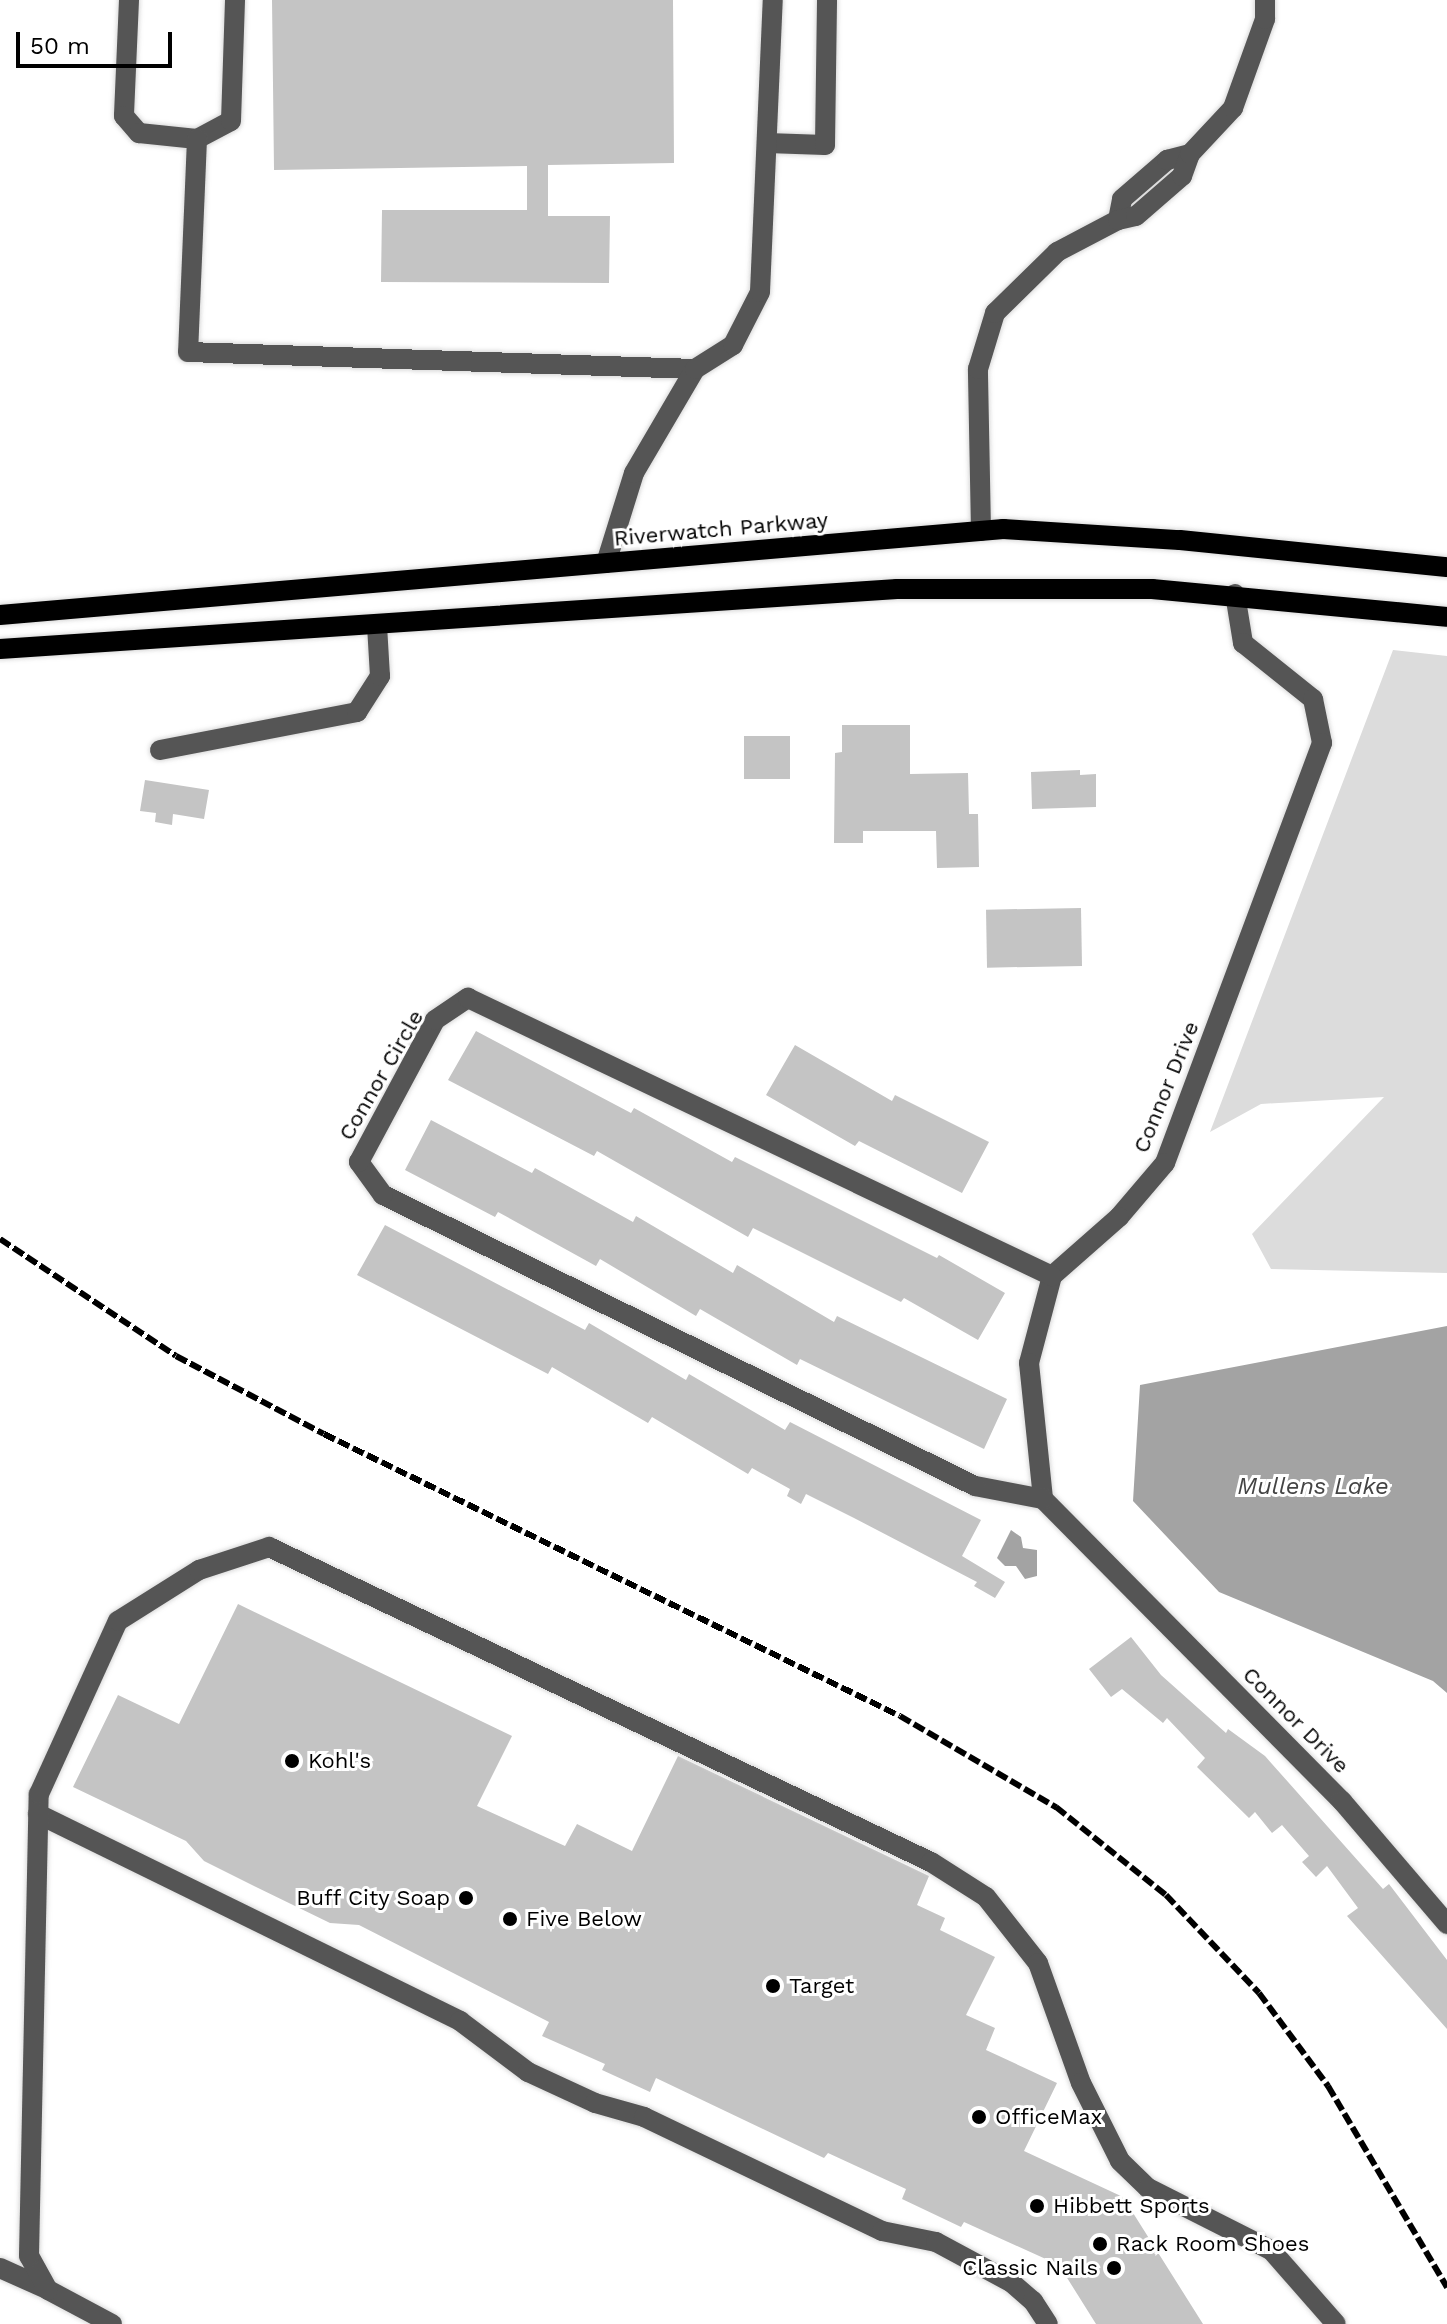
<!DOCTYPE html>
<style>
body{margin:0}
#map{position:relative;width:1447px;height:2324px;overflow:hidden;background:#fff;font-family:"Work Sans",sans-serif}
div>[style]{position:absolute}
[style*='--x']{left:calc(var(--x)*1px);top:calc(var(--y)*1px);width:calc(var(--w)*1px);rotate:calc(var(--a)*1deg)}
.green>*{inset:0;background:#dcdcdc}
.water>*{inset:0;background:#a3a3a3}
.building>*{inset:0;background:#c4c4c4;transform-origin:0 0}
.roads{filter:drop-shadow(0 0 2px #dbdbdb) drop-shadow(0 0 2px #dbdbdb)}
.minor>*{height:20px;margin:-10px;padding:0 10px;transform-origin:10px;border-radius:10px;background:#555}
.major>*{height:20px;margin:-10px;padding:0 10px;transform-origin:10px;border-radius:10px;background:#000}
.rail>*{height:6px;margin-top:-3px;transform-origin:0;background:repeating-linear-gradient(90deg,#000 0 12px,transparent 0 16px)}
.dots>*{width:22px;height:22px;translate:-50% -50%;box-sizing:border-box;border:4px solid #fff;border-radius:50%}
span{translate:-50% -50%;white-space:nowrap;text-align:center;line-height:1.15;-webkit-text-stroke:6px #fff;paint-order:stroke}
.street-label{font-size:22px;color:#000}
.poi-label{font-size:22px;color:#000}
.left{translate:0 -50%;text-align:left}
.right{translate:-100% -50%;text-align:right}
.water-label{font-size:24px;color:#444;font-style:italic}
.scale{position:absolute;left:16px;top:32px;width:156px;height:36px;box-sizing:border-box;border:4px solid #000;border-top:0;padding-left:10px;font-size:24px;line-height:28px;white-space:nowrap;color:#000;-webkit-text-stroke:6px #fff;paint-order:stroke}
</style>
<div id="map">
<div class="green">
<div style="clip-path:polygon(1393px 650px,1447px 656px,1447px 1273px,1271px 1269px,1252px 1234px,1384px 1097px,1261px 1104px,1210px 1132px)"></div>
</div>
<div class="water">
<div style="clip-path:polygon(1447px 1326px,1447px 1693px,1433px 1681px,1219px 1592px,1133px 1501px,1140px 1385px)"></div>
<div style="clip-path:polygon(1011px 1530px,1021px 1537px,1023px 1548px,1037px 1550px,1037px 1576px,1025px 1579px,1016px 1566px,1005px 1566px,997px 1558px)"></div>
</div>
<div class="building">
<div style="clip-path:polygon(272px 0,673px 0,674px 163px,548px 165px,548px 216px,610px 216px,609px 283px,381px 282px,382px 210px,527px 210px,527px 166px,274px 170px)"></div>
<div style="clip-path:polygon(842px 725px,910px 725px,910px 774px,968px 773px,969px 814px,978px 814px,979px 867px,937px 868px,936px 831px,863px 831px,863px 843px,834px 843px,835px 753px,842px 752px)"></div>
<div style="left:744px;top:736px;width:46px;height:43px"></div>
<div style="clip-path:polygon(1080px 770px,1080px 775px,1096px 774px,1096px 807px,1032px 809px,1031px 772px)"></div>
<div style="clip-path:polygon(145px 780px,209px 790px,204px 819px,173px 814px,172px 825px,155px 822px,156px 813px,140px 811px)"></div>
<div style="left:1081px;top:908px;width:58px;height:95px;rotate:89deg"></div>
<div style="clip-path:polygon(476px 1031px,631px 1113px,634px 1108px,732px 1162px,735px 1157px,937px 1258px,939px 1255px,1005px 1293px,978px 1340px,904px 1298px,901px 1302px,753px 1228px,748px 1237px,597px 1151px,594px 1156px,448px 1080px)"></div>
<div style="clip-path:polygon(795px 1045px,892px 1101px,895px 1095px,989px 1142px,962px 1193px,859px 1141px,855px 1146px,766px 1095px)"></div>
<div style="clip-path:polygon(431px 1120px,532px 1173px,535px 1168px,633px 1222px,636px 1216px,733px 1273px,737px 1265px,834px 1322px,837px 1316px,1007px 1399px,984px 1449px,800px 1359px,797px 1365px,700px 1309px,696px 1316px,600px 1259px,596px 1266px,498px 1212px,495px 1217px,405px 1170px)"></div>
<div style="clip-path:polygon(385px 1225px,585px 1330px,589px 1323px,686px 1380px,689px 1374px,785px 1430px,790px 1422px,981px 1520px,962px 1556px,1005px 1582px,995px 1598px,974px 1586px,977px 1582px,854px 1518px,806px 1494px,801px 1504px,787px 1496px,790px 1489px,752px 1468px,748px 1474px,652px 1417px,648px 1423px,552px 1367px,548px 1374px,357px 1275px)"></div>
<div style="clip-path:polygon(238px 1604px,512px 1736px,477px 1806px,565px 1846px,577px 1824px,632px 1851px,678px 1756px,929px 1876px,917px 1905px,945px 1918px,940px 1930px,995px 1957px,966px 2015px,995px 2028px,986px 2050px,1057px 2083px,1024px 2151px,1123px 2197px,1203px 2324px,1096px 2324px,1059px 2265px,964px 2222px,961px 2227px,902px 2199px,906px 2189px,828px 2153px,824px 2158px,656px 2078px,650px 2092px,602px 2070px,605px 2064px,542px 2036px,549px 2022px,359px 1925px,330px 1923px,248px 1883px,204px 1861px,186px 1841px,73px 1787px,118px 1695px,179px 1724px)"></div>
<div style="clip-path:polygon(1131px 1637px,1161px 1675px,1226px 1733px,1228px 1729px,1265px 1756px,1383px 1889px,1389px 1884px,1447px 1960px,1447px 2029px,1347px 1916px,1358px 1908px,1327px 1866px,1316px 1877px,1302px 1862px,1309px 1856px,1282px 1825px,1272px 1833px,1255px 1812px,1249px 1818px,1197px 1767px,1205px 1758px,1167px 1718px,1163px 1723px,1122px 1689px,1111px 1697px,1089px 1669px)"></div>
</div>
<div class="roads">
<div class="minor">
<div style="--x:129;--y:0;--w:116;--a:92.5"></div>
<div style="--x:124;--y:116;--w:23;--a:49"></div>
<div style="--x:139;--y:133;--w:58;--a:5.9"></div>
<div style="--x:197;--y:139;--w:38;--a:-28"></div>
<div style="--x:231;--y:121;--w:121;--a:-88.1"></div>
<div style="--x:197;--y:139;--w:213;--a:92.4"></div>
<div style="--x:188;--y:352;--w:507;--a:1.92"></div>
<div style="--x:767;--y:143;--w:58;--a:2"></div>
<div style="--x:825;--y:145;--w:145;--a:-89.2"></div>
<div style="--x:1118;--y:220;--w:21;--a:-79"></div>
<div style="--x:1122;--y:199;--w:60;--a:-40.9"></div>
<div style="--x:1167;--y:160;--w:24;--a:-15"></div>
<div style="--x:981;--y:531;--w:162;--a:-91.1"></div>
<div style="--x:978;--y:369;--w:59;--a:-73.1"></div>
<div style="--x:995;--y:313;--w:87;--a:-44.5"></div>
<div style="--x:1057;--y:252;--w:69;--a:-27.7"></div>
<div style="--x:1118;--y:220;--w:18;--a:-13"></div>
<div style="--x:1136;--y:216;--w:61;--a:-41"></div>
<div style="--x:1182;--y:176;--w:23;--a:-70"></div>
<div style="--x:1190;--y:154;--w:63;--a:-46.9"></div>
<div style="--x:1233;--y:108;--w:95;--a:-70.2"></div>
<div style="--x:1265;--y:19;--w:19;--a:-90"></div>
<div style="--x:606;--y:563;--w:94;--a:-72.7"></div>
<div style="--x:634;--y:473;--w:121;--a:-59.6"></div>
<div style="--x:695;--y:369;--w:45;--a:-32.3"></div>
<div style="--x:733;--y:345;--w:59;--a:-63"></div>
<div style="--x:760;--y:292;--w:292;--a:-87.5"></div>
<div style="--x:1235;--y:594;--w:50;--a:80.7"></div>
<div style="--x:1243;--y:643;--w:90;--a:38.7"></div>
<div style="--x:1313;--y:699;--w:45;--a:78.4"></div>
<div style="--x:1322;--y:743;--w:448;--a:110.5"></div>
<div style="--x:1165;--y:1163;--w:71;--a:130.4"></div>
<div style="--x:1119;--y:1217;--w:89;--a:138.6"></div>
<div style="--x:1052;--y:1276;--w:90;--a:104.8"></div>
<div style="--x:1029;--y:1363;--w:137;--a:84.1"></div>
<div style="--x:1043;--y:1499;--w:425;--a:45.3"></div>
<div style="--x:1342;--y:1801;--w:162;--a:49.5"></div>
<div style="--x:160;--y:750;--w:201;--a:-10.9"></div>
<div style="--x:357;--y:712;--w:43;--a:-57.4"></div>
<div style="--x:380;--y:676;--w:50;--a:-93.4"></div>
<div style="--x:1043;--y:1499;--w:69;--a:-169.2"></div>
<div style="--x:975;--y:1486;--w:660;--a:-153.82"></div>
<div style="--x:383;--y:1195;--w:41;--a:-126"></div>
<div style="--x:359;--y:1162;--w:161;--a:-61.8"></div>
<div style="--x:435;--y:1020;--w:40;--a:-34"></div>
<div style="--x:468;--y:998;--w:647;--a:25.46"></div>
<div style="--x:38;--y:1814;--w:470;--a:26.1"></div>
<div style="--x:460;--y:2021;--w:85;--a:36.9"></div>
<div style="--x:528;--y:2072;--w:74;--a:24.8"></div>
<div style="--x:595;--y:2103;--w:51;--a:15.9"></div>
<div style="--x:644;--y:2117;--w:264;--a:25.6"></div>
<div style="--x:882;--y:2231;--w:55;--a:11.5"></div>
<div style="--x:936;--y:2242;--w:86;--a:28.3"></div>
<div style="--x:1012;--y:2283;--w:28;--a:41"></div>
<div style="--x:1033;--y:2301;--w:27;--a:57"></div>
<div style="--x:0;--y:2268;--w:51;--a:24.1"></div>
<div style="--x:112;--y:2324;--w:72;--a:-152"></div>
<div style="--x:48;--y:2290;--w:39;--a:-119"></div>
<div style="--x:29;--y:2256;--w:462;--a:-88.8"></div>
<div style="--x:39;--y:1794;--w:190;--a:-65.5"></div>
<div style="--x:118;--y:1621;--w:96;--a:-32.2"></div>
<div style="--x:199;--y:1570;--w:74;--a:-18.2"></div>
<div style="--x:269;--y:1547;--w:733;--a:25.45"></div>
<div style="--x:931;--y:1862;--w:65;--a:32.5"></div>
<div style="--x:986;--y:1897;--w:84;--a:51.8"></div>
<div style="--x:1038;--y:1963;--w:127;--a:70.3"></div>
<div style="--x:1081;--y:2083;--w:87;--a:63.4"></div>
<div style="--x:1120;--y:2161;--w:39;--a:44"></div>
<div style="--x:1148;--y:2188;--w:138;--a:26.8"></div>
<div style="--x:1271;--y:2250;--w:98;--a:48.7"></div>
</div>
<div class="major">
<div style="--x:0;--y:615;--w:1007;--a:-4.9"></div>
<div style="--x:1003;--y:529;--w:177;--a:3.6"></div>
<div style="--x:1180;--y:540;--w:268;--a:5.8"></div>
<div style="--x:0;--y:649;--w:899;--a:-3.83"></div>
<div style="--x:897;--y:589;--w:255;--a:0"></div>
<div style="--x:1152;--y:589;--w:296;--a:5.4"></div>
</div>
</div>
<div class="rail">
<div style="--x:0;--y:1239;--w:211;--a:33.6"></div>
<div style="--x:176;--y:1356;--w:167;--a:27.8"></div>
<div style="--x:324;--y:1434;--w:641;--a:26.09"></div>
<div style="--x:900;--y:1716;--w:181;--a:30.3"></div>
<div style="--x:1056;--y:1807;--w:141;--a:38.7"></div>
<div style="--x:1166;--y:1895;--w:135;--a:46.5"></div>
<div style="--x:1259;--y:1993;--w:116;--a:53.4"></div>
<div style="--x:1328;--y:2086;--w:234;--a:59.4"></div>
</div>
<div class="dots">
<div style="left:292px;top:1761px;background:#000"></div>
<div style="left:466px;top:1898px;background:#000"></div>
<div style="left:510px;top:1919px;background:#000"></div>
<div style="left:773px;top:1986px;background:#000"></div>
<div style="left:979px;top:2117px;background:#000"></div>
<div style="left:1037px;top:2206px;background:#000"></div>
<div style="left:1100px;top:2244px;background:#000"></div>
<div style="left:1114px;top:2268px;background:#000"></div>
</div>
<div class="street-label">
<span style="left:721px;top:529px;rotate:-5deg">Riverwatch Parkway</span>
<span style="left:381px;top:1075px;rotate:-60deg">Connor Circle</span>
<span style="left:1166px;top:1087px;rotate:-68deg">Connor Drive</span>
<span style="left:1296px;top:1720px;rotate:45deg">Connor Drive</span>
</div>
<div class="poi-label">
<span class="left" style="left:308px;top:1761px">Kohl's</span>
<span class="right" style="left:450px;top:1898px">Buff City Soap</span>
<span class="left" style="left:526px;top:1919px">Five Below</span>
<span class="left" style="left:789px;top:1986px">Target</span>
<span class="left" style="left:995px;top:2117px">OfficeMax</span>
<span class="left" style="left:1053px;top:2206px">Hibbett Sports</span>
<span class="left" style="left:1116px;top:2244px">Rack Room Shoes</span>
<span class="right" style="left:1098px;top:2268px">Classic Nails</span>
</div>
<div class="water-label">
<span style="left:1313px;top:1487px">Mullens Lake</span>
</div>
<div class="scale">50 m</div>
</div>
